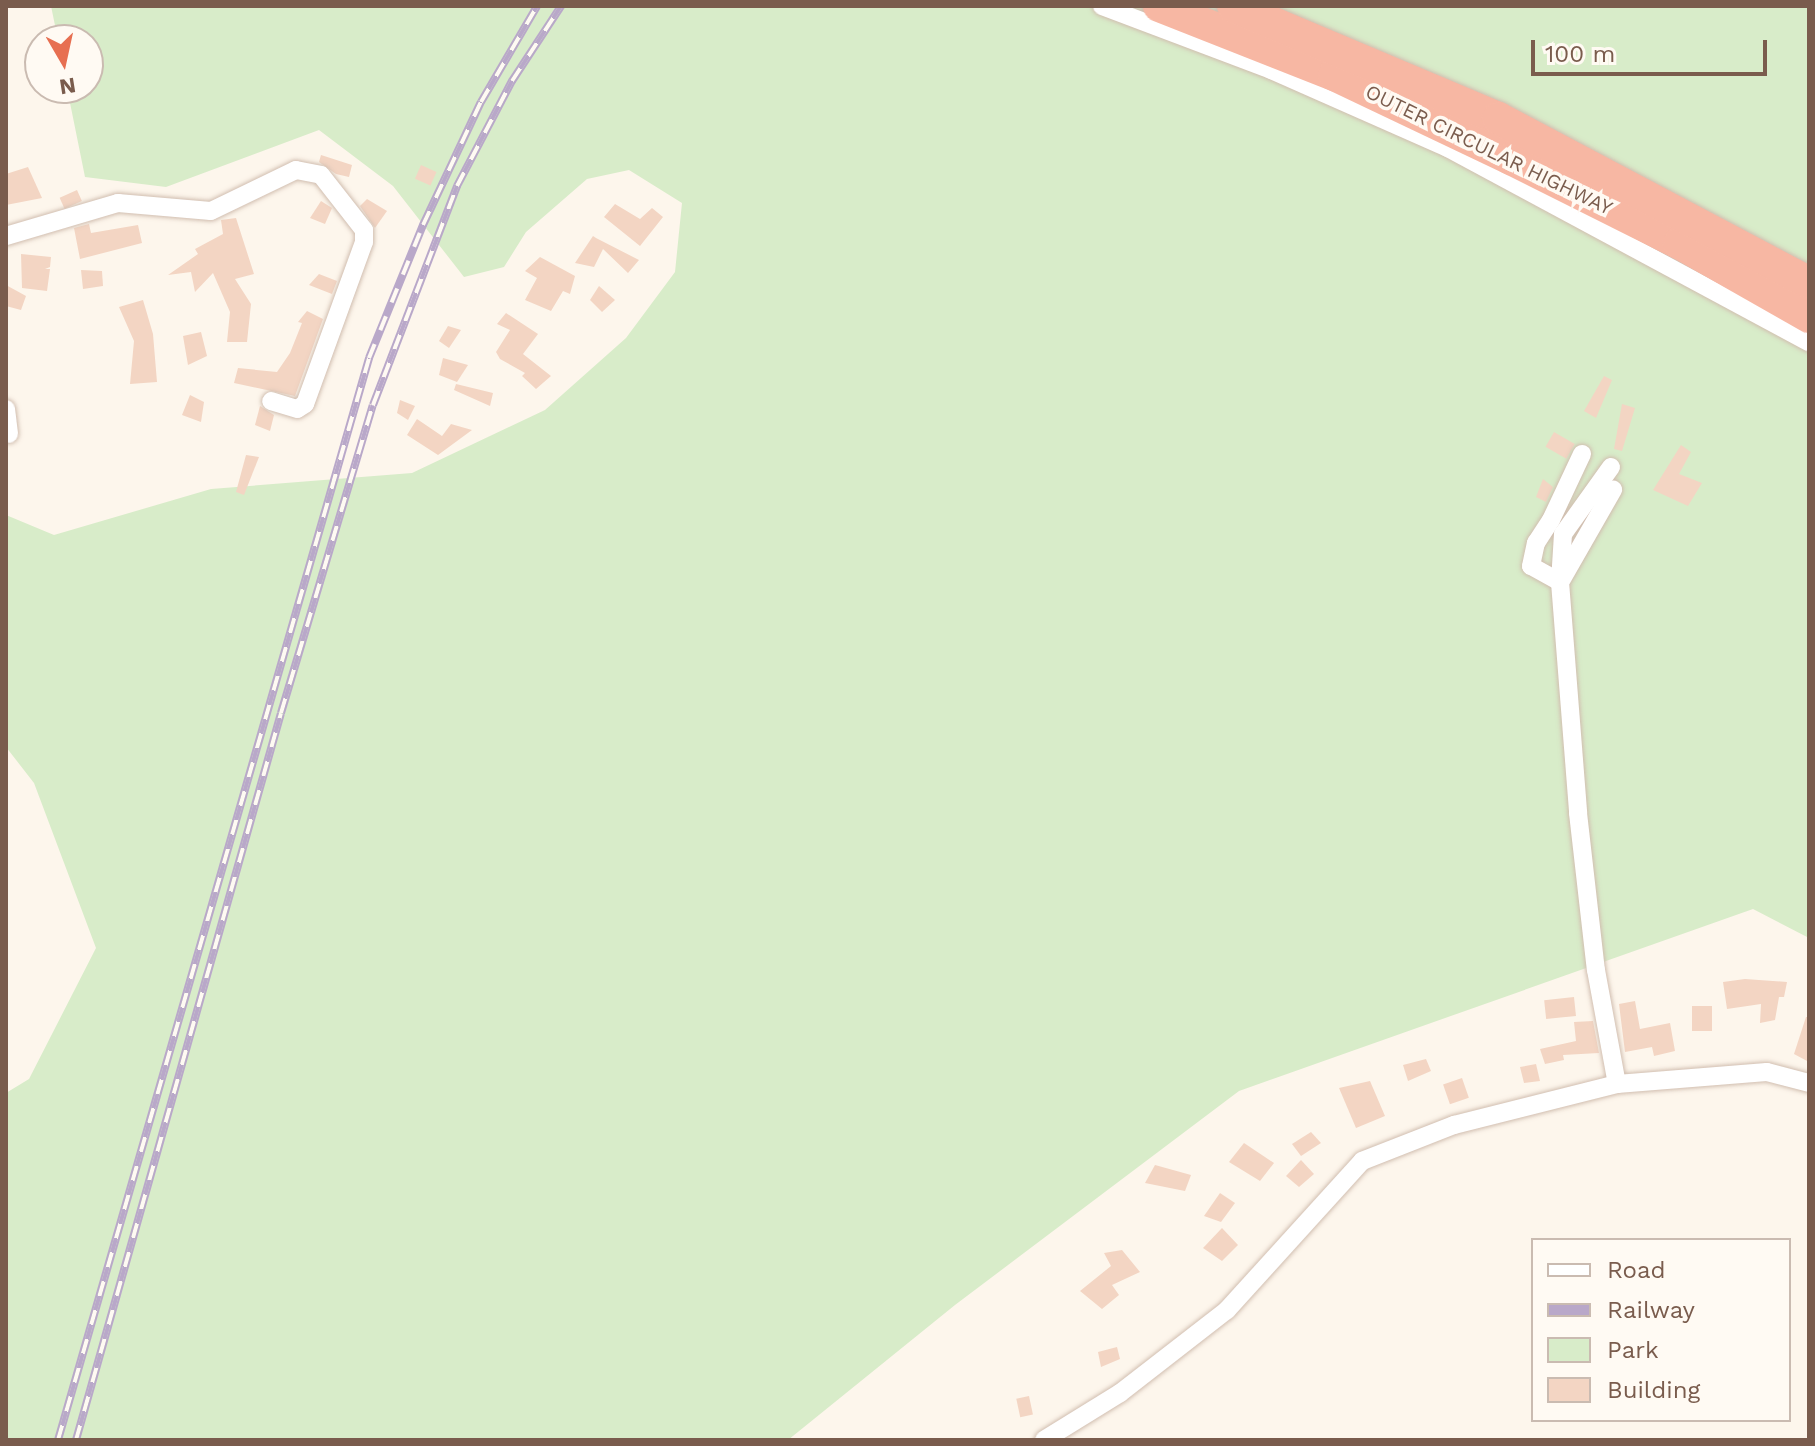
<!DOCTYPE html>
<style>
body{margin:0}
#map{position:relative;width:1815px;height:1446px;overflow:hidden;background:#fdf6ec;font-family:"Work Sans",sans-serif}
div>[style]{position:absolute}
[style*='--x']{left:calc(var(--x)*1px);top:calc(var(--y)*1px);width:calc(var(--w)*1px);rotate:calc(var(--a)*1deg)}
.green>*{inset:0;background:#d8ecc9}
.building>*{inset:0;background:#f3d5c3;transform-origin:0 0}
.roads{filter:drop-shadow(0 0 2px #d1beb0) drop-shadow(0 0 2px #d1beb0)}
.minor>*{height:18px;margin:-9px;padding:0 9px;transform-origin:9px;border-radius:9px;background:#fff}
.motorway>*{height:32px;margin:-16px;padding:0 16px;transform-origin:16px;border-radius:16px;background:#f7b7a3}
.rail>*{height:8px;margin-top:-4px;transform-origin:0;background:repeating-linear-gradient(90deg,#fffaf3 0 15px,#b9a8c9 0 30px);box-sizing:border-box;border-block:2px solid #b9a8c9}
span{translate:-50% -50%;white-space:nowrap;text-align:center;line-height:1.15;-webkit-text-stroke:7px #fffaf3;paint-order:stroke}
.street-label{font-size:20px;color:#7a5c4d}
.frame{position:absolute;inset:0;border:8px solid #7a5c4d;pointer-events:none}
.legend{position:absolute;left:1531px;top:1238px;width:260px;height:184px;box-sizing:border-box;background:#fffaf3;border:2px solid #cabbb1;margin:0;padding:10px 14px;list-style:none;font-size:24px;color:#7a5c4d}
.legend li{display:flex;align-items:center;gap:16px;height:40px}
.legend b{width:40px;border:2px solid #cabbb1}
.north{position:absolute;left:24px;top:24px;width:80px;height:80px;box-sizing:border-box;background:#fffaf3;border:2px solid #cabbb1;border-radius:50%;rotate:171deg;font-size:22px;font-weight:700;line-height:32px;text-align:center;color:#7a5c4d}
.north::after{content:'';display:block;margin:auto;width:28px;height:36px;background:#e76f51;clip-path:polygon(50% 0,100% 100%,50% 72%,0 100%)}
.scale{position:absolute;left:1531px;top:40px;width:236px;height:36px;box-sizing:border-box;border:4px solid #7a5c4d;border-top:0;padding-left:10px;font-size:24px;line-height:28px;white-space:nowrap;color:#7a5c4d;-webkit-text-stroke:6px #fffaf3;paint-order:stroke}
</style>
<div id="map">
<div class="green">
<div style="clip-path:polygon(51px 6px,1809px 6px,1809px 938px,1753px 909px,1239px 1091px,955px 1305px,788px 1440px,6px 1440px,6px 1093px,29px 1079px,96px 948px,34px 783px,6px 747px,6px 515px,54px 535px,211px 489px,412px 473px,545px 410px,626px 338px,675px 272px,682px 203px,629px 170px,587px 179px,526px 232px,504px 267px,464px 277px,393px 186px,319px 130px,166px 187px,85px 177px,67px 88px,88px 88px,88px 40px,58px 40px)"></div>
</div>
<div class="building">
<div style="clip-path:polygon(321px 155px,352px 165px,349px 177px,336px 174px,319px 162px)"></div>
<div style="left:421px;top:165px;width:17px;height:15px;rotate:24deg"></div>
<div style="clip-path:polygon(28px 167px,42px 198px,6px 205px,6px 174px)"></div>
<div style="left:77px;top:190px;width:12px;height:19px;rotate:66deg"></div>
<div style="clip-path:polygon(367px 199px,387px 211px,375px 228px,360px 206px)"></div>
<div style="clip-path:polygon(321px 201px,332px 208px,325px 224px,310px 218px)"></div>
<div style="clip-path:polygon(615px 204px,640px 219px,652px 208px,663px 217px,640px 246px,604px 217px)"></div>
<div style="clip-path:polygon(236px 218px,254px 274px,235px 279px,251px 304px,247px 342px,227px 342px,230px 312px,213px 273px,195px 292px,191px 272px,168px 275px,198px 254px,195px 249px,223px 234px,221px 220px)"></div>
<div style="clip-path:polygon(89px 224px,91px 233px,138px 225px,142px 243px,80px 259px,74px 228px)"></div>
<div style="clip-path:polygon(593px 236px,596px 238px,639px 260px,628px 273px,603px 249px,594px 267px,575px 263px)"></div>
<div style="clip-path:polygon(21px 254px,51px 257px,50px 267px,45px 269px,50px 269px,47px 291px,22px 288px)"></div>
<div style="clip-path:polygon(540px 257px,575px 276px,570px 294px,563px 291px,551px 311px,525px 300px,537px 278px,525px 271px)"></div>
<div style="clip-path:polygon(81px 270px,102px 271px,103px 286px,83px 289px)"></div>
<div style="clip-path:polygon(319px 274px,337px 281px,332px 294px,309px 285px)"></div>
<div style="clip-path:polygon(6px 285px,26px 296px,21px 310px,6px 306px)"></div>
<div style="clip-path:polygon(599px 286px,615px 300px,602px 312px,590px 300px)"></div>
<div style="clip-path:polygon(143px 300px,153px 334px,157px 382px,130px 384px,134px 341px,119px 307px)"></div>
<div style="clip-path:polygon(307px 311px,323px 319px,295px 396px,234px 383px,238px 368px,277px 372px,290px 353px,302px 323px,298px 322px)"></div>
<div style="clip-path:polygon(506px 313px,538px 334px,523px 354px,551px 376px,536px 389px,522px 376px,525px 373px,500px 359px,496px 352px,510px 330px,497px 324px)"></div>
<div style="clip-path:polygon(448px 326px,461px 330px,449px 348px,439px 341px)"></div>
<div style="clip-path:polygon(201px 332px,207px 356px,188px 365px,183px 336px)"></div>
<div style="clip-path:polygon(443px 358px,468px 365px,457px 382px,439px 375px)"></div>
<div style="clip-path:polygon(1604px 376px,1612px 380px,1596px 418px,1584px 411px)"></div>
<div style="clip-path:polygon(456px 384px,493px 393px,490px 406px,454px 390px)"></div>
<div style="clip-path:polygon(190px 395px,204px 402px,201px 422px,182px 415px)"></div>
<div style="clip-path:polygon(400px 400px,415px 406px,408px 420px,397px 413px)"></div>
<div style="clip-path:polygon(1622px 404px,1635px 408px,1622px 451px,1614px 449px)"></div>
<div style="clip-path:polygon(260px 406px,274px 415px,270px 431px,255px 425px)"></div>
<div style="clip-path:polygon(417px 419px,442px 436px,451px 424px,472px 430px,438px 455px,407px 435px)"></div>
<div style="left:1554px;top:432px;width:24px;height:17px;rotate:30deg"></div>
<div style="clip-path:polygon(1681px 445px,1691px 452px,1679px 474px,1702px 483px,1688px 506px,1653px 490px)"></div>
<div style="clip-path:polygon(246px 455px,259px 457px,244px 495px,236px 492px)"></div>
<div style="clip-path:polygon(1543px 479px,1553px 487px,1546px 502px,1536px 497px)"></div>
<div style="clip-path:polygon(1745px 979px,1787px 982px,1784px 997px,1779px 997px,1775px 1020px,1760px 1023px,1761px 1004px,1727px 1009px,1723px 982px)"></div>
<div style="left:1574px;top:997px;width:19px;height:30px;rotate:84deg"></div>
<div style="clip-path:polygon(1635px 1001px,1640px 1029px,1670px 1023px,1675px 1051px,1654px 1056px,1652px 1047px,1625px 1052px,1619px 1004px)"></div>
<div style="left:1692px;top:1006px;width:20px;height:25px"></div>
<div style="clip-path:polygon(1806px 1017px,1809px 1017px,1809px 1062px,1794px 1054px)"></div>
<div style="clip-path:polygon(1593px 1021px,1599px 1053px,1563px 1055px,1564px 1060px,1545px 1064px,1540px 1049px,1576px 1041px,1574px 1022px)"></div>
<div style="clip-path:polygon(1426px 1059px,1431px 1071px,1408px 1081px,1403px 1065px)"></div>
<div style="clip-path:polygon(1536px 1064px,1540px 1081px,1524px 1083px,1520px 1067px)"></div>
<div style="left:1462px;top:1078px;width:21px;height:20px;rotate:71deg"></div>
<div style="clip-path:polygon(1370px 1081px,1385px 1116px,1356px 1128px,1339px 1088px)"></div>
<div style="clip-path:polygon(1311px 1132px,1321px 1143px,1301px 1156px,1292px 1144px)"></div>
<div style="clip-path:polygon(1244px 1143px,1274px 1163px,1260px 1181px,1229px 1162px)"></div>
<div style="clip-path:polygon(1301px 1160px,1314px 1174px,1299px 1187px,1286px 1176px)"></div>
<div style="clip-path:polygon(1155px 1165px,1191px 1175px,1185px 1191px,1145px 1183px)"></div>
<div style="clip-path:polygon(1220px 1193px,1235px 1203px,1221px 1222px,1204px 1216px)"></div>
<div style="clip-path:polygon(1222px 1228px,1238px 1245px,1222px 1261px,1203px 1248px)"></div>
<div style="clip-path:polygon(1122px 1250px,1140px 1272px,1112px 1285px,1119px 1295px,1102px 1309px,1080px 1291px,1111px 1266px,1104px 1253px)"></div>
<div style="clip-path:polygon(1117px 1347px,1120px 1359px,1101px 1367px,1098px 1352px)"></div>
<div style="left:1029px;top:1396px;width:19px;height:13px;rotate:78deg"></div>
</div>
<div class="roads">
<div class="minor">
<div style="--x:1102;--y:6;--w:181;--a:20.7"></div>
<div style="--x:1271;--y:70;--w:193;--a:23.8"></div>
<div style="--x:1448;--y:148;--w:410;--a:28.3"></div>
<div style="--x:6;--y:236;--w:117;--a:-16.4"></div>
<div style="--x:118;--y:203;--w:93;--a:4.9"></div>
<div style="--x:211;--y:211;--w:94;--a:-25.8"></div>
<div style="--x:296;--y:170;--w:25;--a:11"></div>
<div style="--x:321;--y:175;--w:70;--a:52"></div>
<div style="--x:364;--y:230;--w:12;--a:90"></div>
<div style="--x:364;--y:242;--w:172;--a:110"></div>
<div style="--x:305;--y:404;--w:9;--a:148"></div>
<div style="--x:297;--y:409;--w:27;--a:-163"></div>
<div style="--x:6;--y:409;--w:25;--a:83"></div>
<div style="--x:1611;--y:467;--w:82;--a:125.6"></div>
<div style="--x:1563;--y:534;--w:48;--a:93.6"></div>
<div style="--x:1560;--y:582;--w:232;--a:85.5"></div>
<div style="--x:1578;--y:813;--w:158;--a:83.5"></div>
<div style="--x:1596;--y:970;--w:116;--a:79.6"></div>
<div style="--x:1562;--y:579;--w:103;--a:-60.2"></div>
<div style="--x:1560;--y:582;--w:33;--a:-151"></div>
<div style="--x:1531;--y:566;--w:24;--a:-78"></div>
<div style="--x:1536;--y:543;--w:27;--a:-57"></div>
<div style="--x:1551;--y:520;--w:73;--a:-64.8"></div>
<div style="--x:1044;--y:1440;--w:89;--a:-31.7"></div>
<div style="--x:1120;--y:1393;--w:135;--a:-37.8"></div>
<div style="--x:1227;--y:1310;--w:201;--a:-47.8"></div>
<div style="--x:1362;--y:1161;--w:99;--a:-21.4"></div>
<div style="--x:1454;--y:1125;--w:168;--a:-14.1"></div>
<div style="--x:1617;--y:1084;--w:150;--a:-4.6"></div>
<div style="--x:1767;--y:1072;--w:43;--a:14.7"></div>
</div>
<div class="motorway">
<div style="--x:1159;--y:6;--w:188;--a:21.5"></div>
<div style="--x:1334;--y:75;--w:196;--a:25.4"></div>
<div style="--x:1511;--y:159;--w:188;--a:26.6"></div>
<div style="--x:1679;--y:243;--w:150;--a:29.6"></div>
<div style="--x:1233;--y:6;--w:288;--a:22.9"></div>
<div style="--x:1498;--y:118;--w:352;--a:27.9"></div>
</div>
</div>
<div class="rail">
<div style="--x:58;--y:1440;--w:1126;--a:-73.96"></div>
<div style="--x:369;--y:358;--w:144;--a:-67.9"></div>
<div style="--x:423;--y:225;--w:136;--a:-64.8"></div>
<div style="--x:481;--y:102;--w:111;--a:-59.7"></div>
<div style="--x:76;--y:1440;--w:755;--a:-74.25"></div>
<div style="--x:281;--y:713;--w:321;--a:-73.4"></div>
<div style="--x:373;--y:405;--w:235;--a:-69"></div>
<div style="--x:457;--y:186;--w:119;--a:-62.4"></div>
<div style="--x:512;--y:81;--w:90;--a:-56.8"></div>
</div>
<div class="street-label">
<span style="left:1489px;top:150px;rotate:26deg">OUTER CIRCULAR HIGHWAY</span>
</div>
<div class="frame"></div>
<ul class="legend">
<li><b style="height:10px;background:#fff"></b>Road</li>
<li><b style="height:10px;background:#b9a8c9"></b>Railway</li>
<li><b style="height:22px;background:#d8ecc9"></b>Park</li>
<li><b style="height:22px;background:#f3d5c3"></b>Building</li>
</ul>
<div class="north">N</div>
<div class="scale">100 m</div>
</div>
